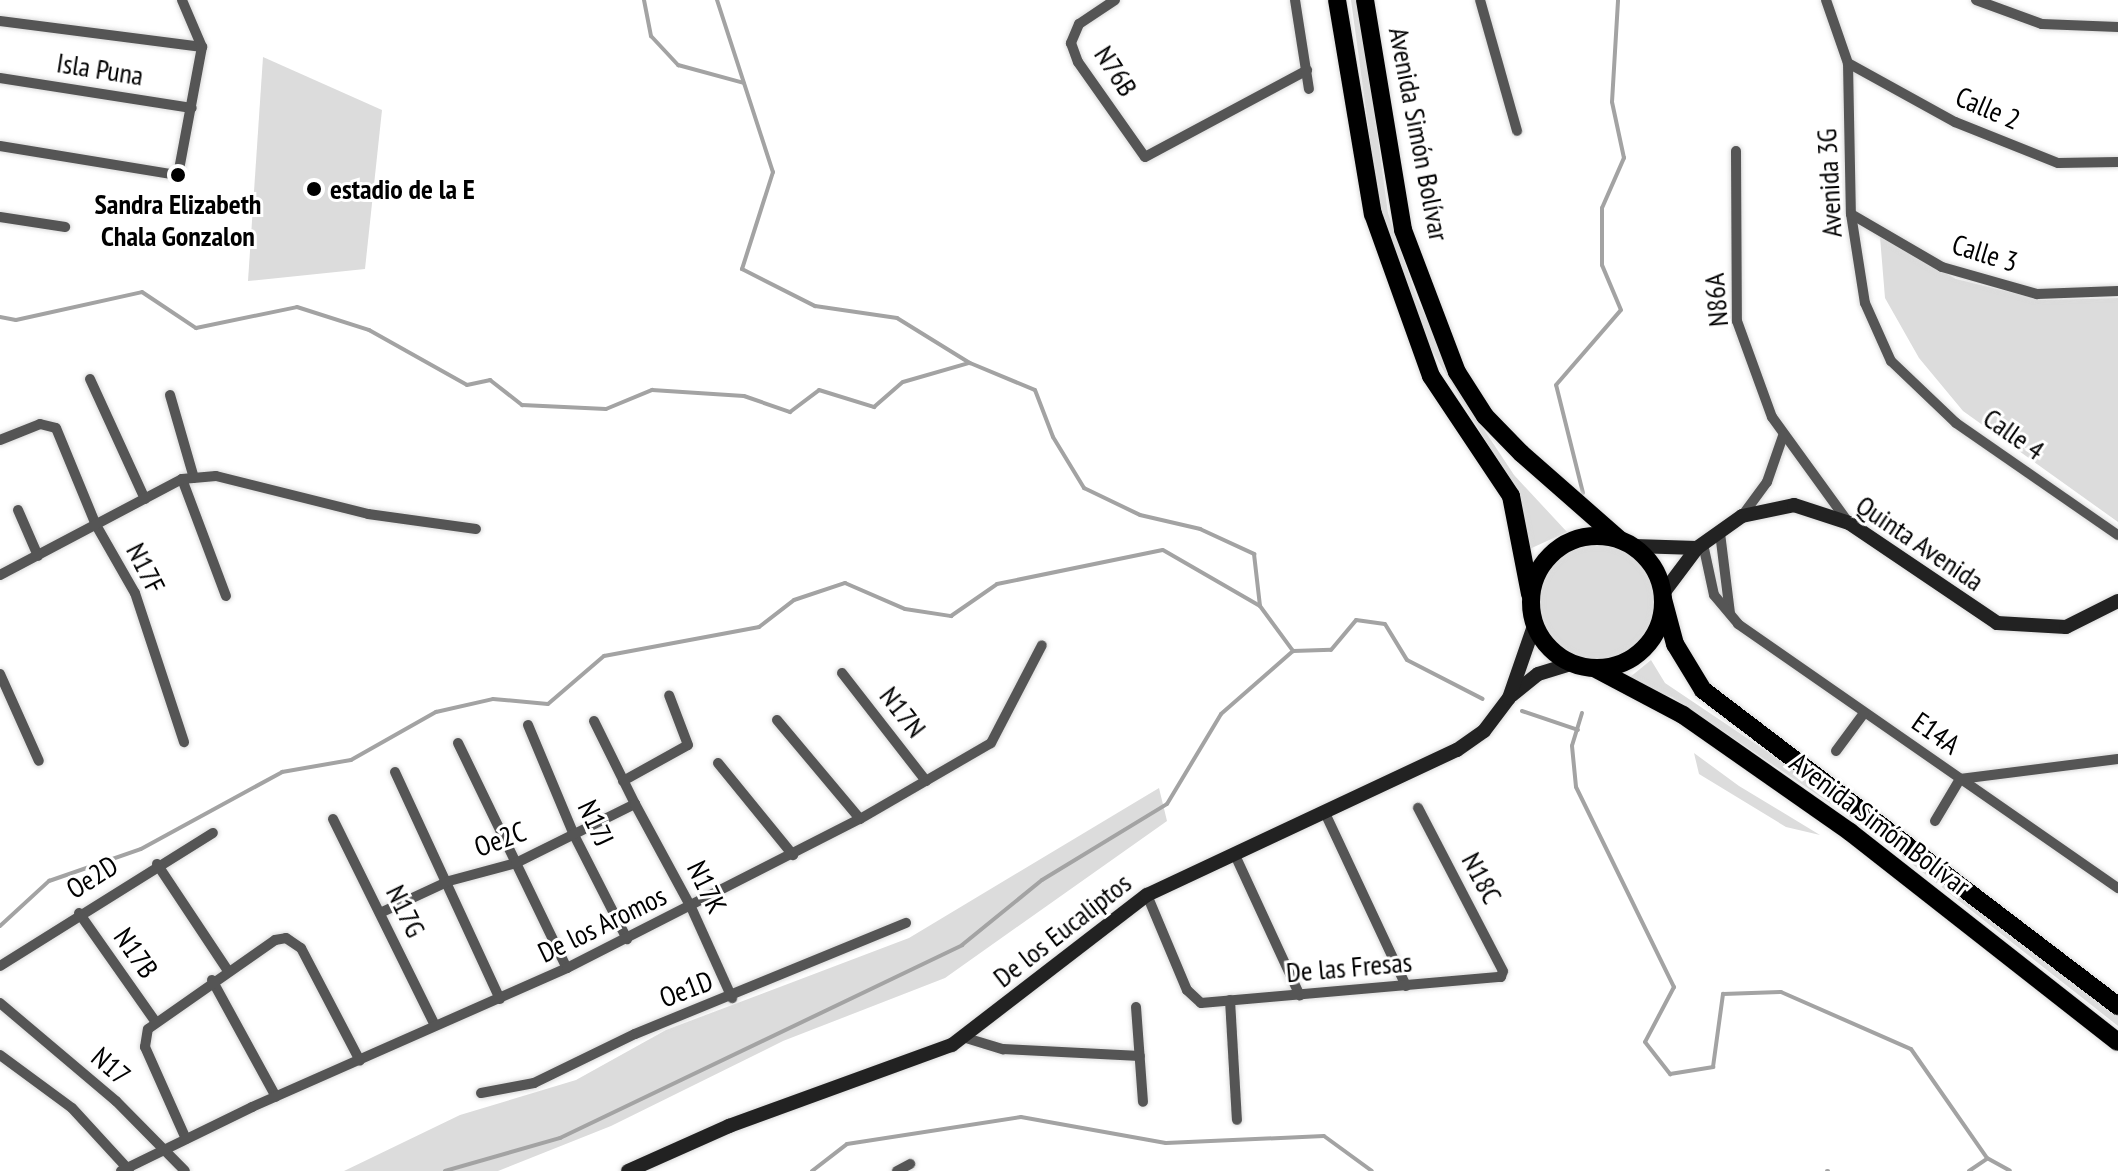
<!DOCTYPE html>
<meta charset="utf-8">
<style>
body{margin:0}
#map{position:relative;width:2118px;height:1171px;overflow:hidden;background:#fff;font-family:"PT Sans Narrow",sans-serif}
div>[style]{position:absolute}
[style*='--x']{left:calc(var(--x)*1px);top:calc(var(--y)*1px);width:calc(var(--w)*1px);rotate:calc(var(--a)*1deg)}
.green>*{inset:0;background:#dcdcdc}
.round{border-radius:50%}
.stream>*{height:4px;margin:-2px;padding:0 2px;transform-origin:2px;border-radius:2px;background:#a3a3a3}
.roads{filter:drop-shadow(0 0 2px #dbdbdb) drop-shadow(0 0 2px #dbdbdb)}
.street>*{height:10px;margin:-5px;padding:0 5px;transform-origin:5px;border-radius:5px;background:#555}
.secondary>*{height:14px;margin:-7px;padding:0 7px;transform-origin:7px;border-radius:7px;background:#222}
.highway>*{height:18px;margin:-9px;padding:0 9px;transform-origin:9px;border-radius:9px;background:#000}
.highway>.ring{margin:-9px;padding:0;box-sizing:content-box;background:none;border:18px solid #000;border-radius:50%}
.dots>*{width:22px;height:22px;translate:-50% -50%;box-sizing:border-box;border:4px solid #fff;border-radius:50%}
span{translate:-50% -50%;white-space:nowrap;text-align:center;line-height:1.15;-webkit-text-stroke:6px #fff;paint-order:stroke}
.street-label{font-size:28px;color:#000}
.poi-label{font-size:28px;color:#000;font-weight:700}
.left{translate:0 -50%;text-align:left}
</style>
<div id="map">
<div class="green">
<div style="clip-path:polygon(1351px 0,1359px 0,1388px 213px,1417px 299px,1477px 419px,1514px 475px,1567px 532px,1525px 551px,1497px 460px,1428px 344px,1380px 214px)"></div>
<div style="clip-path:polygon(263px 57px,382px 110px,365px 269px,248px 281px)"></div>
<div style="clip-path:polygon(1880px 237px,1956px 279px,2042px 300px,2118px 298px,2118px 522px,1963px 411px,1919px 358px,1885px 298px)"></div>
<div class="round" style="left:1535px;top:544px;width:120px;height:120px"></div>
<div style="clip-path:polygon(1651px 660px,1665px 683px,1869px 820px,2118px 1014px,2118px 1026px,1864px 826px,1672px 697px,1624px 682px)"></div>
<div style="clip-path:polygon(1694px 753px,1739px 786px,1820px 835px,1786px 827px,1699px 774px)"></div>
<div style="clip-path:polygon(1159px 788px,1167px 821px,945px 978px,783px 1041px,611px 1126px,498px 1171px,344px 1171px,460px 1115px,576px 1080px,666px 1030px,909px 938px)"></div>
</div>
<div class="stream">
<div style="--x:644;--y:0;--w:37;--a:79"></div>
<div style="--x:651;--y:36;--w:40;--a:47"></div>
<div style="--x:678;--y:65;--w:68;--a:15.3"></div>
<div style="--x:717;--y:0;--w:181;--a:72"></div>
<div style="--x:773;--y:172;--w:102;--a:107.7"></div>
<div style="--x:742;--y:269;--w:82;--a:26.9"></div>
<div style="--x:815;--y:306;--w:83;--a:8.3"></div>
<div style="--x:897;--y:318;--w:86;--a:31.7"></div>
<div style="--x:970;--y:363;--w:70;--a:22.6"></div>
<div style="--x:1035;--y:390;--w:50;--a:69"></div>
<div style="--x:1053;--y:437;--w:60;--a:58.7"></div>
<div style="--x:1084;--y:488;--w:62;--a:25.7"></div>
<div style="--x:1140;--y:515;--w:62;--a:13.1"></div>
<div style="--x:1200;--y:529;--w:60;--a:24.8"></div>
<div style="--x:1254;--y:554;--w:52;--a:83.4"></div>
<div style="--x:1260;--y:606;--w:56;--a:53.7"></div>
<div style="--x:1293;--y:651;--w:38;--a:-2"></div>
<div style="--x:1331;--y:650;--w:39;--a:-50"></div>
<div style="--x:1356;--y:620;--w:29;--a:8"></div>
<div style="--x:1385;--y:624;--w:42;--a:58.6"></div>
<div style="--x:1407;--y:660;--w:85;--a:27.2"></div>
<div style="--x:0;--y:317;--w:16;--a:11"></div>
<div style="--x:16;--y:320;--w:129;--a:-12.5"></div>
<div style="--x:142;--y:292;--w:65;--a:33.7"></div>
<div style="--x:196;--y:328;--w:103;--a:-11.7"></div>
<div style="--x:297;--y:307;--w:76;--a:17.7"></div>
<div style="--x:369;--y:330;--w:112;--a:29.3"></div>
<div style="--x:467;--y:385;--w:24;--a:-12"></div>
<div style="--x:490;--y:380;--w:41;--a:38"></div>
<div style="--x:522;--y:405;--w:84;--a:2.7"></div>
<div style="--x:606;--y:409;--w:50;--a:-22.4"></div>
<div style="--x:652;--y:390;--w:92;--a:3.7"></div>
<div style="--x:744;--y:396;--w:49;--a:19.2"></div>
<div style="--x:790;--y:412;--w:36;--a:-37"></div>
<div style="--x:819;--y:390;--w:58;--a:17.2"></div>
<div style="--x:874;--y:407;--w:38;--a:-41"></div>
<div style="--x:903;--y:382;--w:69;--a:-16.1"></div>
<div style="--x:1583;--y:493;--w:111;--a:-104"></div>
<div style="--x:1556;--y:385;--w:99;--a:-49.1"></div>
<div style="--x:1621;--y:310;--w:49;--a:-112.9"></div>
<div style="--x:1602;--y:265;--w:57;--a:-90"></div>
<div style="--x:1602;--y:208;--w:55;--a:-66.3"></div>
<div style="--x:1624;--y:158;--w:57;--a:-102.1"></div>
<div style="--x:1612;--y:102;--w:102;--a:-86.6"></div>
<div style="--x:1522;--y:711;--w:59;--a:18.7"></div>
<div style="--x:1582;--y:713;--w:34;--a:107"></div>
<div style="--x:1572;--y:746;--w:41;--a:84.4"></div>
<div style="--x:1576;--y:787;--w:223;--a:63.9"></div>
<div style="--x:1674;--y:987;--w:62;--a:117.8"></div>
<div style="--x:1645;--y:1042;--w:41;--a:52"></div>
<div style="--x:1670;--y:1074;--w:44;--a:-9.2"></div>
<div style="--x:1713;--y:1067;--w:74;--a:-82.2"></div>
<div style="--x:1723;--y:994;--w:58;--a:-2"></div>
<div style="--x:1781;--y:992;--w:142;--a:23.7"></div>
<div style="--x:1911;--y:1049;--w:133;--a:55.1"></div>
<div style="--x:1987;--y:1158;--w:26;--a:29"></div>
<div style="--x:0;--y:926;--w:67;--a:-42.6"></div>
<div style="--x:49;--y:881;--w:97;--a:-19.2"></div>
<div style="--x:141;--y:849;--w:161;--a:-28.6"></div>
<div style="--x:282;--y:772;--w:70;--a:-9.9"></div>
<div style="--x:351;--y:760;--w:98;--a:-29.5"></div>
<div style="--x:436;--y:712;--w:58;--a:-12.8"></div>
<div style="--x:493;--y:699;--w:55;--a:5.2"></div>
<div style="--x:548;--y:704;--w:74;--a:-40.6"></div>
<div style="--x:604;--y:656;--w:158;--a:-10.6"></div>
<div style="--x:759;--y:627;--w:44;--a:-37.6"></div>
<div style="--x:794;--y:600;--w:54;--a:-18.4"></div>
<div style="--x:845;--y:583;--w:65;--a:23.4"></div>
<div style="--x:905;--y:609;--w:47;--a:8.7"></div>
<div style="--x:951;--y:616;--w:56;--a:-34.8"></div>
<div style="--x:997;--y:584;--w:169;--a:-11.6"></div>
<div style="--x:1163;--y:550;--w:112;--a:30"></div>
<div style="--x:445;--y:1171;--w:120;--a:-16"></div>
<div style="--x:560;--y:1138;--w:446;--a:-25.6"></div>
<div style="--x:962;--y:945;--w:103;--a:-39.1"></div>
<div style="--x:1042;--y:880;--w:146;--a:-31.3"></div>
<div style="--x:1167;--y:804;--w:105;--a:-59"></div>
<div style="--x:1221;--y:714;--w:96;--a:-41.2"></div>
<div style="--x:812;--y:1171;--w:44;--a:-37.6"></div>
<div style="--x:847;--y:1144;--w:176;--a:-8.8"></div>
<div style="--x:1021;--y:1117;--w:147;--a:10.2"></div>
<div style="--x:1166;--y:1143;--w:158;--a:-2.5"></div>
<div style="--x:1324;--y:1136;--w:59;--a:36.1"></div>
<div style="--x:1827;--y:1171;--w:1;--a:0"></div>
<div style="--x:1969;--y:1171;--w:22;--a:-34"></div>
</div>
<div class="roads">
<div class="street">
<div style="--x:1115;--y:0;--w:43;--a:146.3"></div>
<div style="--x:1079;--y:24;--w:21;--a:113"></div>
<div style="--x:1071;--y:43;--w:20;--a:70"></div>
<div style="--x:1078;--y:62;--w:116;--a:54.8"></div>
<div style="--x:1145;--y:157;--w:184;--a:-28.2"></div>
<div style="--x:1295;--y:0;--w:90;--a:81.1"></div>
<div style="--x:1480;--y:0;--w:136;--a:74.2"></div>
<div style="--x:1826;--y:0;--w:67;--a:70.8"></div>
<div style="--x:1848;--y:63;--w:151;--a:88.9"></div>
<div style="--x:1851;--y:214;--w:90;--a:81.1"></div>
<div style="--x:1865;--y:303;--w:64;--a:65.9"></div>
<div style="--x:1891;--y:361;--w:90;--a:43.6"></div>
<div style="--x:1956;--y:423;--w:197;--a:34.7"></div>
<div style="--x:1976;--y:0;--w:70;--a:20"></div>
<div style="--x:2042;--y:24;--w:76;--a:2.3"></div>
<div style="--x:0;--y:21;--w:204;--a:7.3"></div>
<div style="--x:1848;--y:63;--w:122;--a:28.9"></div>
<div style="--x:1955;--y:122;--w:111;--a:21.7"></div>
<div style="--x:2058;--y:163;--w:60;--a:-1"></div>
<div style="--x:0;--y:78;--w:194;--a:8.9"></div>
<div style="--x:0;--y:146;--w:180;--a:9.3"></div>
<div style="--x:178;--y:175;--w:130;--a:-79.4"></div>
<div style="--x:202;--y:47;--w:51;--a:-113.1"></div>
<div style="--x:1736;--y:151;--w:170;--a:89.7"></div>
<div style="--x:1737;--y:321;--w:102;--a:70"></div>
<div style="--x:1772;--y:417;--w:130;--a:54.1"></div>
<div style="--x:1851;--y:214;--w:105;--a:30.2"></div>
<div style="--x:1942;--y:267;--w:99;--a:15.9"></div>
<div style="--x:2037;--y:294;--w:81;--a:-2.1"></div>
<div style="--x:0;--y:217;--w:66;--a:8.7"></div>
<div style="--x:90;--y:379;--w:132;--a:65.4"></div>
<div style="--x:170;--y:395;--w:86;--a:73.9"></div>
<div style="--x:0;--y:440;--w:43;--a:-21.8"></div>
<div style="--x:40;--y:424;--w:16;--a:14"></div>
<div style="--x:56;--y:428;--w:105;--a:67.6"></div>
<div style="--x:96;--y:525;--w:78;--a:60.2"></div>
<div style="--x:135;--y:593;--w:157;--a:71.8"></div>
<div style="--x:182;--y:479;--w:125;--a:69.4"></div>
<div style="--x:18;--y:510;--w:50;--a:66.5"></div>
<div style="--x:1742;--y:516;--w:42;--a:-53.7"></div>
<div style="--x:1767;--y:482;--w:49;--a:-70.8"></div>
<div style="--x:1720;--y:533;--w:81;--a:82.9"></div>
<div style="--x:1703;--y:544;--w:52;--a:77.8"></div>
<div style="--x:1714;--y:595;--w:38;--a:50"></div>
<div style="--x:1738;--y:624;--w:463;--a:34.8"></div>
<div style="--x:0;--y:575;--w:206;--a:-27.8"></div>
<div style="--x:182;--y:479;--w:34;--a:-5"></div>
<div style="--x:216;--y:476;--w:157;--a:14"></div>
<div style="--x:368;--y:514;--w:109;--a:7.9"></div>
<div style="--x:842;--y:673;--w:137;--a:52.1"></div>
<div style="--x:0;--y:674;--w:95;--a:65.9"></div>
<div style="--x:777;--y:720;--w:129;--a:50"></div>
<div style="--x:594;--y:721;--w:93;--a:63.7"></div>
<div style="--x:528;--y:725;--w:119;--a:67.3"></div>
<div style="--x:574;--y:835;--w:117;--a:63"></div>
<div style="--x:458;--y:743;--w:250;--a:64.2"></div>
<div style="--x:1836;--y:751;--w:47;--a:-53.6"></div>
<div style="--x:718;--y:763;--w:119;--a:50.8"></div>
<div style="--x:395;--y:772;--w:250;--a:65.2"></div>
<div style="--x:623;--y:781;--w:74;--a:-29"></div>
<div style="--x:688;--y:745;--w:53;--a:-110.8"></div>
<div style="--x:1325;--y:813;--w:191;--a:64.9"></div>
<div style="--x:333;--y:819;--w:230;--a:63.7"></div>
<div style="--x:1935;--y:821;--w:49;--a:-59.2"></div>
<div style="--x:1960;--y:779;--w:159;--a:-7.2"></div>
<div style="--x:1234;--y:853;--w:157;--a:65.2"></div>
<div style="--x:157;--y:864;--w:128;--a:56.4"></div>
<div style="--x:1147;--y:895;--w:103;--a:67.2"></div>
<div style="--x:1187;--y:990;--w:19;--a:43"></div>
<div style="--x:1201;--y:1003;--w:301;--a:-5"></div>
<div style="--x:1501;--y:977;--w:6;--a:-72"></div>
<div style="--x:1503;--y:971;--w:184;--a:-117.5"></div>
<div style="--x:79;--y:913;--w:132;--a:54.9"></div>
<div style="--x:380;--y:913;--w:76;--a:-24.9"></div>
<div style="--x:449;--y:881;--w:69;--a:-15"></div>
<div style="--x:516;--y:863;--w:133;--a:-26.4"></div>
<div style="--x:635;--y:804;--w:117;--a:61.5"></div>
<div style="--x:691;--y:907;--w:100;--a:65.7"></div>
<div style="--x:0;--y:966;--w:251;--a:-32"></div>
<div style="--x:212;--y:980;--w:133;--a:61.3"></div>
<div style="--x:1230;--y:1000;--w:120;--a:86.7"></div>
<div style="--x:0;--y:1003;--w:152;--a:40.2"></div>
<div style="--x:116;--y:1101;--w:98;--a:45.4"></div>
<div style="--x:1136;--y:1007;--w:95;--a:85.8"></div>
<div style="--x:966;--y:1038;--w:39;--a:17"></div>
<div style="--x:1003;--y:1049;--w:137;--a:2.9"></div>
<div style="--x:0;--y:1055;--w:89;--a:36.4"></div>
<div style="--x:72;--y:1108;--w:84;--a:47.4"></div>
<div style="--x:481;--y:1093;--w:54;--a:-10.7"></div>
<div style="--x:534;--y:1083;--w:112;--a:-25.9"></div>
<div style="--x:635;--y:1034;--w:293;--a:-22.3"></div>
<div style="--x:186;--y:1139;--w:101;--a:-114"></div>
<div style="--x:145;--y:1047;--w:18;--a:-81"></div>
<div style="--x:148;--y:1029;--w:155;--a:-35"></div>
<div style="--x:275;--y:940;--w:11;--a:-10"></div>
<div style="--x:286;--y:938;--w:18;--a:34"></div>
<div style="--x:301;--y:948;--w:127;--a:62.4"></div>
<div style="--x:121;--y:1171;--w:146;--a:-26"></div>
<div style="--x:252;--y:1107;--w:344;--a:-23.8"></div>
<div style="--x:567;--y:968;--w:329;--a:-27"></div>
<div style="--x:860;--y:819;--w:151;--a:-30.1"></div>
<div style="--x:991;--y:743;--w:110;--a:-62.5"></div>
<div style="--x:897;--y:1171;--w:15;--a:-28"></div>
</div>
<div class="secondary">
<div style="--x:1634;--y:546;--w:63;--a:1.8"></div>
<div style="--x:1664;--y:592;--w:55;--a:-53.1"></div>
<div style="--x:1697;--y:548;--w:55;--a:-35.4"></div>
<div style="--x:1742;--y:516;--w:53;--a:-11.9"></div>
<div style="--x:1794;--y:505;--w:58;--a:18.1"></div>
<div style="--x:1849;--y:523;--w:179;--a:34"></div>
<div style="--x:1997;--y:623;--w:69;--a:3.3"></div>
<div style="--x:2066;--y:627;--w:58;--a:-26.6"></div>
<div style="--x:1512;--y:695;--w:33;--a:-39"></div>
<div style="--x:1538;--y:674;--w:34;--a:-17"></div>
<div style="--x:628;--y:1171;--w:111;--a:-24"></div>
<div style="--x:729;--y:1126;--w:237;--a:-20"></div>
<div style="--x:952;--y:1045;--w:246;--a:-37.6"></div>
<div style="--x:1147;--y:895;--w:342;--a:-25.1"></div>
<div style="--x:1457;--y:750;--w:33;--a:-35"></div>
<div style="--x:1484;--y:731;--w:41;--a:-52.9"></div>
<div style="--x:1509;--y:698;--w:76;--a:-70.9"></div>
</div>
<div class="highway">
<div style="--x:1337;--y:0;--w:217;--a:80.5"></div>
<div style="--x:1373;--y:214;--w:172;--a:70.3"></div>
<div style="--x:1431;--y:376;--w:144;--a:56.3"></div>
<div style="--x:1511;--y:496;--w:100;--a:79"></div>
<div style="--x:1365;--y:0;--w:233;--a:80.6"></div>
<div style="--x:1403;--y:230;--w:152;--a:69.2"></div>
<div style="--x:1457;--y:372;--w:52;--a:57.5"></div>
<div style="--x:1485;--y:416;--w:52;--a:45.8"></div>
<div style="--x:1521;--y:453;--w:130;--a:41.3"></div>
<div class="ring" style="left:1531px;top:536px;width:114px;height:114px"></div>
<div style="--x:1663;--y:599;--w:47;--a:75.1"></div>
<div style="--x:1675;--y:644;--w:54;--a:58.7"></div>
<div style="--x:1703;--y:690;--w:522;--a:37.29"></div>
<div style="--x:1596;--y:669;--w:98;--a:27.9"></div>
<div style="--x:1683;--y:715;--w:204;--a:35"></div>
<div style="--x:1850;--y:832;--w:340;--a:38.1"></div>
</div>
</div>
<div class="dots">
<div style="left:178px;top:175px;background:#000"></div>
<div style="left:314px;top:189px;background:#000"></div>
</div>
<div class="street-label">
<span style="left:100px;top:69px;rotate:9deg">Isla Puna</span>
<span style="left:1116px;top:71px;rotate:57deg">N76B</span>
<span style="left:1988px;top:108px;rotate:23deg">Calle 2</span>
<span style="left:1419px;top:134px;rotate:79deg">Avenida Simón Bolívar</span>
<span style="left:1829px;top:183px;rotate:-93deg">Avenida 3G</span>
<span style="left:1985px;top:253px;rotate:17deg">Calle 3</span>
<span style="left:1716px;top:300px;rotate:-95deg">N86A</span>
<span style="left:2014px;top:434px;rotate:35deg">Calle 4</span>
<span style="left:1920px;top:543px;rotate:34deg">Quinta Avenida</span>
<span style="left:146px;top:568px;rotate:63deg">N17F</span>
<span style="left:903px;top:712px;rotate:52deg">N17N</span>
<span style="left:1936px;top:733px;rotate:35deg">E14A</span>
<span style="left:596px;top:823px;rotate:65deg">N17J</span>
<span style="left:1880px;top:824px;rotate:37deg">Avenida Simón Bolívar</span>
<span style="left:500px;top:839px;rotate:-20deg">Oe2C</span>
<span style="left:92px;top:877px;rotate:-32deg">Oe2D</span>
<span style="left:1482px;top:878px;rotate:62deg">N18C</span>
<span style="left:707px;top:887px;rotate:64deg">N17K</span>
<span style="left:406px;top:911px;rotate:64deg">N17G</span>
<span style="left:602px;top:924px;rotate:-26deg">De los Aromos</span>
<span style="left:1062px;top:930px;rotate:-38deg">De los Eucaliptos</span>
<span style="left:136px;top:953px;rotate:55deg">N17B</span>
<span style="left:1349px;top:967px;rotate:-5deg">De las Fresas</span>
<span style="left:686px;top:989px;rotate:-21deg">Oe1D</span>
<span style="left:111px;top:1066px;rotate:41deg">N17</span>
</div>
<div class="poi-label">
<span class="left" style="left:330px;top:189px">estadio de la E</span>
<span style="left:178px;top:220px">Sandra Elizabeth<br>Chala Gonzalon</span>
</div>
</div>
